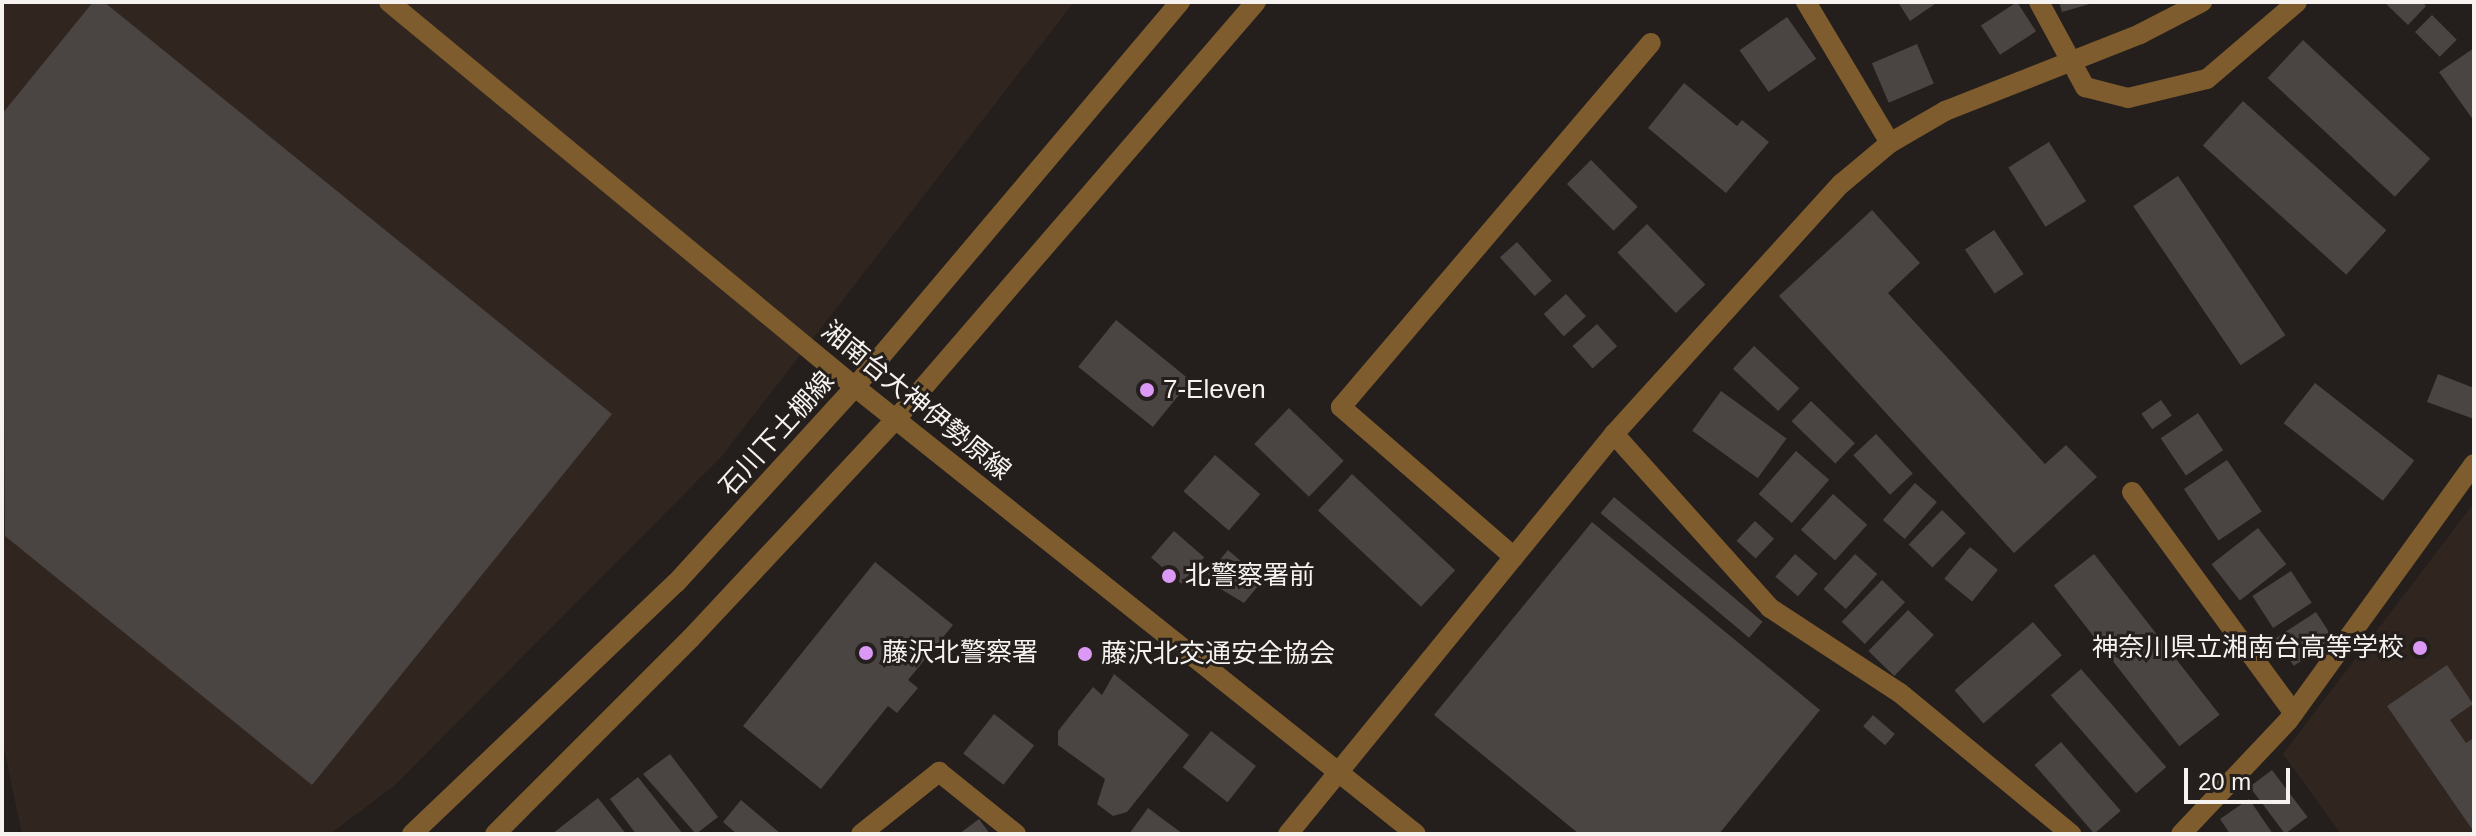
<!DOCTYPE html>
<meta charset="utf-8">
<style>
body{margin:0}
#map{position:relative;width:2476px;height:836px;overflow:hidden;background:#241f1c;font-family:Arial,"Noto Sans JP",sans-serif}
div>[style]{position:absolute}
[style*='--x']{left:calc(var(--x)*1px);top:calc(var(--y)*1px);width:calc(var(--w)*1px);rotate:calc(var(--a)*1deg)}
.built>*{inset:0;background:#30261f}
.building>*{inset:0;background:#4a4442;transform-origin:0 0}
.minor>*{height:20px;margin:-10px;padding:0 10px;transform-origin:10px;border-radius:10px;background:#7e5c2e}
.dots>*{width:22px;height:22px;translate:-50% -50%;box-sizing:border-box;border:4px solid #241f1c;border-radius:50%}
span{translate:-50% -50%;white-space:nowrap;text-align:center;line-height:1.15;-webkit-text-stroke:6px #241f1c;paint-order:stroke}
.poi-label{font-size:26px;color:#f5f2ef}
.left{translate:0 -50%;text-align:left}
.right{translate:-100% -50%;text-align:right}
.street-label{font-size:26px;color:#f5f2ef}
.frame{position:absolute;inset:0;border:4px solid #f5f2ef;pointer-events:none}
.scale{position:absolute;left:2184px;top:768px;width:106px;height:36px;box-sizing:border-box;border:4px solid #f5f2ef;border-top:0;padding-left:10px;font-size:24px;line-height:28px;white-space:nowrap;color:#f5f2ef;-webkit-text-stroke:6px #241f1c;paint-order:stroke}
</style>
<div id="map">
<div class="built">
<div style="clip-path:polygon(2px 2px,1074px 2px,721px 457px,394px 786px,330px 834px,22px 834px,2px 739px)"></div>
<div style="clip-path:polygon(2474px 503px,2474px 834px,2341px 834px,2283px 754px)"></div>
</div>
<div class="building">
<div style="clip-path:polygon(93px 2px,104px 2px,612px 414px,312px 785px,5px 536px,2px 114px)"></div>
<div style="clip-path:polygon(1898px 2px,1938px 2px,1910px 21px)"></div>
<div style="left:2017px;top:2px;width:35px;height:43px;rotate:57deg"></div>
<div style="clip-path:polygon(2059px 2px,2093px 2px,2093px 3px,2062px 12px)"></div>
<div style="clip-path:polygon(2384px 2px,2422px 2px,2426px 6px,2408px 25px)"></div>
<div style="left:2432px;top:15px;width:35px;height:24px;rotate:45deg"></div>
<div style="left:1787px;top:17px;width:51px;height:58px;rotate:55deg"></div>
<div style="left:2303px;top:40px;width:174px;height:52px;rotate:43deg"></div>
<div style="left:1917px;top:44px;width:43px;height:49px;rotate:67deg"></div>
<div style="clip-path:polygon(2474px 48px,2474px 121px,2439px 72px)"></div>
<div style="clip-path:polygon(1684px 83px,1737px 126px,1742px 120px,1769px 142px,1726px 193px,1648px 128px)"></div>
<div style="left:2243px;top:101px;width:193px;height:60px;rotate:42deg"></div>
<div style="left:2049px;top:142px;width:70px;height:48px;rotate:58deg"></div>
<div style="left:1591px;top:160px;width:66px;height:34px;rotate:45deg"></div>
<div style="left:2178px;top:176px;width:192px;height:54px;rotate:56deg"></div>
<div style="clip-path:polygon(1872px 210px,1920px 263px,1888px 293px,2045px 464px,2066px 445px,2097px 477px,2014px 553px,1779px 296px)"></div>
<div style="left:1647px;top:224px;width:84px;height:41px;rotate:46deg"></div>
<div style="left:1994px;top:230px;width:53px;height:35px;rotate:56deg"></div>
<div style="left:1517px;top:242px;width:52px;height:23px;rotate:48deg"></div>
<div style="left:1566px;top:294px;width:30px;height:30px;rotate:48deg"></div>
<div style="left:1116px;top:320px;width:96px;height:60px;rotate:39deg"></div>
<div style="left:1597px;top:324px;width:30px;height:33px;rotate:48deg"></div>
<div style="left:1754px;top:346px;width:62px;height:31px;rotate:43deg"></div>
<div style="clip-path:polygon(2438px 374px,2474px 388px,2474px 419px,2427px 402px)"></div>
<div style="left:2315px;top:383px;width:126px;height:51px;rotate:38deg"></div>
<div style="left:1721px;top:391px;width:81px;height:49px;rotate:36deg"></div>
<div style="left:2161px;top:400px;width:19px;height:24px;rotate:55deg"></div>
<div style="left:1811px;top:401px;width:61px;height:28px;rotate:44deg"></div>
<div style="left:1289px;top:408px;width:76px;height:50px;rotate:44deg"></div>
<div style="left:2198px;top:413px;width:45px;height:45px;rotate:56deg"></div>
<div style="left:1876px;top:434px;width:54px;height:31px;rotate:47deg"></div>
<div style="left:1796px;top:451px;width:44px;height:57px;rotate:41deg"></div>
<div style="left:1215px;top:455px;width:60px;height:48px;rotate:41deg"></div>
<div style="left:2227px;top:460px;width:62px;height:52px;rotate:56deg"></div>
<div style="left:1352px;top:474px;width:141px;height:50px;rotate:43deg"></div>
<div style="left:1915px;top:483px;width:29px;height:49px;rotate:41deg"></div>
<div style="left:1833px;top:494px;width:46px;height:48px;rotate:42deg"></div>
<div style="left:1614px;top:497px;width:194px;height:21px;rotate:40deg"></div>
<div style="left:1942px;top:510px;width:33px;height:48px;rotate:44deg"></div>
<div style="left:1755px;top:521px;width:26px;height:27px;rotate:43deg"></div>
<div style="clip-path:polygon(1592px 522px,1820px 710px,1719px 834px,1579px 834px,1434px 715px)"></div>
<div style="left:2258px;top:528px;width:46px;height:59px;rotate:52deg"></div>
<div style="left:1174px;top:531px;width:40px;height:35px;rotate:41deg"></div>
<div style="left:1970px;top:547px;width:36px;height:41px;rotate:39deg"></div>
<div style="clip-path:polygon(1228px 550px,1263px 580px,1244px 603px,1204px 579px)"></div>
<div style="left:1795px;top:554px;width:30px;height:30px;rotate:41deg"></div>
<div style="left:1855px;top:554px;width:30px;height:47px;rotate:42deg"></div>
<div style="left:2094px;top:554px;width:204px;height:51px;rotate:52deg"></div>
<div style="clip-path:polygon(875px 562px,953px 625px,908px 680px,918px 688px,897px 713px,888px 706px,821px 789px,743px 726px)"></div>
<div style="left:2291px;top:571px;width:38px;height:46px;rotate:57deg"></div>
<div style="left:1882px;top:580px;width:32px;height:58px;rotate:44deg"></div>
<div style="left:1908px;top:610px;width:36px;height:57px;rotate:44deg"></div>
<div style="left:2316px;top:612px;width:33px;height:48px;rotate:57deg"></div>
<div style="left:2033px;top:622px;width:44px;height:104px;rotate:49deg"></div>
<div style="clip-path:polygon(2447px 665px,2473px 704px,2450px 720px,2466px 743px,2474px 738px,2474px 832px,2387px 706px)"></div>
<div style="left:2081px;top:669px;width:130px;height:40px;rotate:49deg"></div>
<div style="clip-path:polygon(1114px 674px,1189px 735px,1127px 812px,1113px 816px,1097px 804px,1105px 779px,1058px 745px,1058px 731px,1093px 687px,1102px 695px)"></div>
<div style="left:994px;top:714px;width:51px;height:50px;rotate:38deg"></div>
<div style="left:1873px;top:715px;width:29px;height:15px;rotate:41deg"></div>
<div style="left:1211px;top:731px;width:57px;height:46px;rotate:38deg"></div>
<div style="left:2061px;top:742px;width:91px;height:35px;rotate:49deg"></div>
<div style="clip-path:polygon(670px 754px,718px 817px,696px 834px,643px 774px)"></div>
<div style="left:2272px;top:770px;width:59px;height:28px;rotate:53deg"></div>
<div style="clip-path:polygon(638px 777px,683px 834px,636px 834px,610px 799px)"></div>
<div style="clip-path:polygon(598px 798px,626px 834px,552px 834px)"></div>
<div style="clip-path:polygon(2249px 799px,2273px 834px,2230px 834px,2220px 819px)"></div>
<div style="clip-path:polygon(741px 800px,781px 834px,737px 834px,723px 822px)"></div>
<div style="clip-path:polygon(1148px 808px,1183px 834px,1129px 834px)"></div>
<div style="clip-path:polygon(979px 819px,990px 834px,959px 834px)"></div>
</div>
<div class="minor">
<div style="--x:389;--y:2;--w:604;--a:39.56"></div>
<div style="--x:855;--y:387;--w:717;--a:38.55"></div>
<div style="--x:1806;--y:2;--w:164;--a:59.2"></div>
<div style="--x:2039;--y:2;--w:97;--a:61.6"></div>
<div style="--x:2085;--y:87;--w:44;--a:14.3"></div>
<div style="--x:2128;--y:98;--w:81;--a:-13.5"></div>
<div style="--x:2207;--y:79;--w:118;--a:-40.5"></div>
<div style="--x:1614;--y:434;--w:234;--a:48.1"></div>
<div style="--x:1770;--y:608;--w:155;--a:33.2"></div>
<div style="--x:1900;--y:693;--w:222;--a:39.5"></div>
<div style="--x:2132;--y:492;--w:274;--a:53.8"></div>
<div style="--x:1514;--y:557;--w:229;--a:-139.1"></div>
<div style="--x:1341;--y:407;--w:478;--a:-49.6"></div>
<div style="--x:412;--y:834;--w:364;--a:-43.6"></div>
<div style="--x:676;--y:583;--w:265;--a:-47.6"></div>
<div style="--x:855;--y:387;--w:504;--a:-49.83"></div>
<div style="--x:495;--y:834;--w:277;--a:-45"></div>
<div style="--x:691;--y:638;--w:300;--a:-46.9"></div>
<div style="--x:896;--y:419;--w:551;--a:-49.2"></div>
<div style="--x:861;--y:834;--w:100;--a:-38.5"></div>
<div style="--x:939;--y:772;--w:99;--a:38.8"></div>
<div style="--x:1288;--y:834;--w:516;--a:-50.82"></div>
<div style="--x:1614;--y:434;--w:338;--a:-47.8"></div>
<div style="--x:1841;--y:184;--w:64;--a:-39.9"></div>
<div style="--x:1890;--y:143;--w:64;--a:-30.2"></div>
<div style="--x:1945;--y:111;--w:210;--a:-21.5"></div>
<div style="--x:2140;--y:34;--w:70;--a:-27.3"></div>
<div style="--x:2181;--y:834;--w:156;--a:-46.6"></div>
<div style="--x:2288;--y:721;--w:317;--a:-54.1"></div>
</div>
<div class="dots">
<div style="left:1147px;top:390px;background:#db99f5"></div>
<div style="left:1169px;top:576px;background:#db99f5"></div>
<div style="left:2420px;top:648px;background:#db99f5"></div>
<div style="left:866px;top:653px;background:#db99f5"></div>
<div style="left:1085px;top:654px;background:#db99f5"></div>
</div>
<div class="poi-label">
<span class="left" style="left:1163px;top:390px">7-Eleven</span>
<span class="left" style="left:1185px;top:576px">北警察署前</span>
<span class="right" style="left:2404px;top:648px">神奈川県立湘南台高等学校</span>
<span class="left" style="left:882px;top:653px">藤沢北警察署</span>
<span class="left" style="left:1101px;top:654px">藤沢北交通安全協会</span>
</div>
<div class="street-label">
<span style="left:916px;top:401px;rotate:39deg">湘南台大神伊勢原線</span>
<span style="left:777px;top:434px;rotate:-48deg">石川下土棚線</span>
</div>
<div class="frame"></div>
<div class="scale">20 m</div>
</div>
